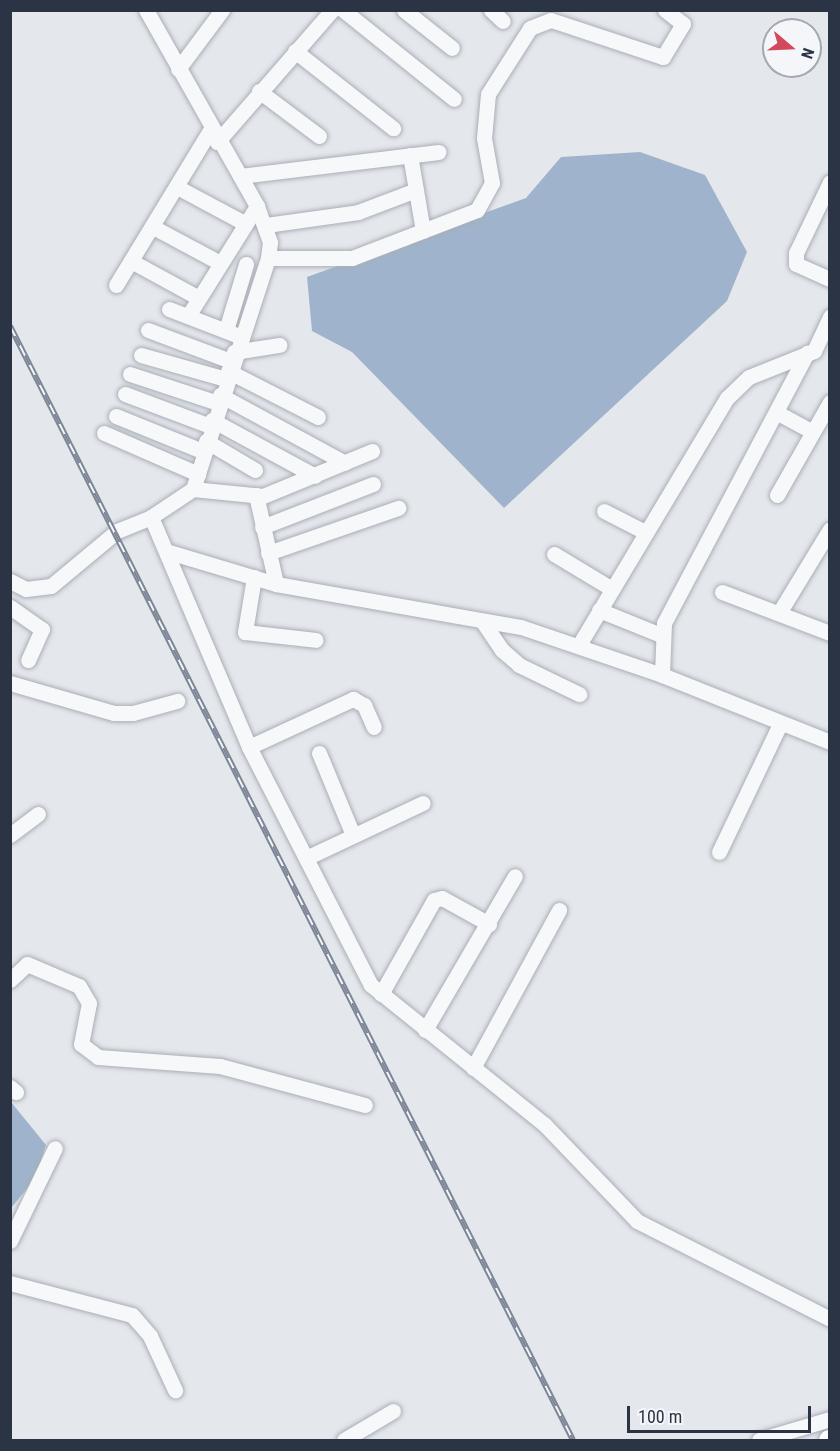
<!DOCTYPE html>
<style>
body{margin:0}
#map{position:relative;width:840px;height:1451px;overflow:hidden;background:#e4e7ec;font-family:"Roboto Condensed",sans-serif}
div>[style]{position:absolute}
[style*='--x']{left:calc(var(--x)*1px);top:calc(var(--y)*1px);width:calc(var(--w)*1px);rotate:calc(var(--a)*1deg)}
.water>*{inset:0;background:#9fb4cc}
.roads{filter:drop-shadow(0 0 2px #a9aeb7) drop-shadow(0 0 2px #a9aeb7)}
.minor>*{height:15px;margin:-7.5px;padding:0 7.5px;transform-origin:7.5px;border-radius:7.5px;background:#f7f8fa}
.highway>*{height:21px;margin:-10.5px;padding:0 10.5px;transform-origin:10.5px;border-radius:10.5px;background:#fff}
.rail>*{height:6px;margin-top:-3px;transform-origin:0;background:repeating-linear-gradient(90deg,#f4f6f9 0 11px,#7d8696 0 22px);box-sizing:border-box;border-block:2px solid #7d8696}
span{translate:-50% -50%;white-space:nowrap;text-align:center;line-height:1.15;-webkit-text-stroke:4.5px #f4f6f9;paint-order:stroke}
.frame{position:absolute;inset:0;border:12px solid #2b3445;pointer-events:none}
.north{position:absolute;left:762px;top:18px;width:60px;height:60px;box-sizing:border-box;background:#f4f6f9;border:2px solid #a4a8b1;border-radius:50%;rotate:109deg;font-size:16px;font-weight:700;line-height:24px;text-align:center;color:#2b3445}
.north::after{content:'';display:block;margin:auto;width:21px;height:27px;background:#d1495b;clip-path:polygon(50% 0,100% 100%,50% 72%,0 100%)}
.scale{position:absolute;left:627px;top:1406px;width:184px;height:27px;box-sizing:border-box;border:3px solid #2b3445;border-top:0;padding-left:8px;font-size:18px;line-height:21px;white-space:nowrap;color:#2b3445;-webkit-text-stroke:4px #f4f6f9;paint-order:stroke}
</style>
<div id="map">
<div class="water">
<div style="clip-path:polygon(640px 152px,705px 175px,747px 252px,727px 301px,504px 508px,352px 352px,312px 331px,307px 277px,526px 198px,561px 157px)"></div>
<div style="clip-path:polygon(11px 1102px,46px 1145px,35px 1179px,11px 1208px)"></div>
</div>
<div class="roads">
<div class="minor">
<div style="--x:343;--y:10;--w:142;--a:38.7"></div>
<div style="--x:404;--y:10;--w:61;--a:38.4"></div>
<div style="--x:491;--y:10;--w:16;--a:43"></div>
<div style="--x:295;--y:51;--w:125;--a:38.2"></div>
<div style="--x:178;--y:69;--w:74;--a:-53.3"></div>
<div style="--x:259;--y:91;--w:75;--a:36.9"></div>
<div style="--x:217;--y:142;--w:175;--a:-48.9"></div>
<div style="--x:410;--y:155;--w:77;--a:80.3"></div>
<div style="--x:240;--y:176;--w:200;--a:-6.9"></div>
<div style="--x:830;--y:182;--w:79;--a:115.6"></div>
<div style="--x:796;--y:253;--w:11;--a:90"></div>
<div style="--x:796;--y:264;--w:37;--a:24"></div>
<div style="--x:177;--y:187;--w:76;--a:28.2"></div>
<div style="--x:266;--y:225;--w:93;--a:-8"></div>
<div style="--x:358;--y:212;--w:62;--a:-20.8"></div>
<div style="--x:153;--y:227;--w:76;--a:28.2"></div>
<div style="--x:268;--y:258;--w:84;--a:0"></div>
<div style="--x:352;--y:258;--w:134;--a:-21"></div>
<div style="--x:477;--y:210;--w:31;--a:-61"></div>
<div style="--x:492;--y:183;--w:46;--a:-100.1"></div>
<div style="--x:484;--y:138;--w:44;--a:-84.8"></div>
<div style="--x:488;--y:94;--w:78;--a:-57.5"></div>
<div style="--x:530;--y:28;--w:22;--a:-21"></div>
<div style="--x:551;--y:20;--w:118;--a:18.3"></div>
<div style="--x:663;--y:57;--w:39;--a:-59"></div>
<div style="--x:683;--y:24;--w:23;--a:-142"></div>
<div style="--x:131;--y:261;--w:77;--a:28.6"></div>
<div style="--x:116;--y:285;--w:183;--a:-58.7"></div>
<div style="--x:169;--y:309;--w:75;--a:21.1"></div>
<div style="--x:188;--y:316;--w:130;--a:-57.9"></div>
<div style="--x:148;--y:330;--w:89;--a:20.5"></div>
<div style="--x:226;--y:330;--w:69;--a:-73.1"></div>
<div style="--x:234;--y:352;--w:46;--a:-8.8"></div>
<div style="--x:141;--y:355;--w:88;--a:15.8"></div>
<div style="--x:228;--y:371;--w:101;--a:27.1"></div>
<div style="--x:130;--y:374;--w:93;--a:18.2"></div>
<div style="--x:125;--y:394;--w:91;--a:20.6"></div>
<div style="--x:220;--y:395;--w:142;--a:28.5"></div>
<div style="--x:776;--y:412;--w:42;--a:28.4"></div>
<div style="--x:116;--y:416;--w:93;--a:22.1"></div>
<div style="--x:212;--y:420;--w:117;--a:28.5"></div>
<div style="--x:104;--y:433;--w:103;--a:23.6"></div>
<div style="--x:206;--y:441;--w:57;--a:30.6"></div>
<div style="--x:193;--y:489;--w:70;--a:5.7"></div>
<div style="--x:263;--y:496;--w:118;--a:-22.4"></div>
<div style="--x:256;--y:495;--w:91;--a:77.3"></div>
<div style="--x:777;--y:495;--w:107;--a:-60.3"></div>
<div style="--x:604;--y:511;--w:46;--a:27.1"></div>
<div style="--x:151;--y:517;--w:250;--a:66.9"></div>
<div style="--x:249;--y:747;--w:267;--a:62.9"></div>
<div style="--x:371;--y:985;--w:223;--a:38.8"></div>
<div style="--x:545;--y:1125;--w:133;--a:46.2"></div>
<div style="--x:637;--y:1221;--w:216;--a:26.9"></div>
<div style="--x:262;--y:527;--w:119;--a:-21.2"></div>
<div style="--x:169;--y:552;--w:112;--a:16.7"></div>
<div style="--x:276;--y:584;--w:249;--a:10"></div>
<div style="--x:521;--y:627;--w:149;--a:18.8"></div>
<div style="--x:662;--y:675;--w:181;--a:21.7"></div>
<div style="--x:268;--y:553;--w:138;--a:-19.1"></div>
<div style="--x:554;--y:554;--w:68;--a:31.1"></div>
<div style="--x:254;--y:577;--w:56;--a:99.3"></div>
<div style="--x:245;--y:632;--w:71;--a:6.4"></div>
<div style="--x:10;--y:581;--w:18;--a:27"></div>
<div style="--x:26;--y:589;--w:25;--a:-7"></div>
<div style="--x:51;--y:586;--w:86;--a:-39.8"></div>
<div style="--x:117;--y:531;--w:37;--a:-22"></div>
<div style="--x:151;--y:517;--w:50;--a:-33.7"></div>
<div style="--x:193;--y:489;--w:243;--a:-72"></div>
<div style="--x:268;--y:258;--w:16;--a:-83"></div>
<div style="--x:270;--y:242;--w:38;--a:-110"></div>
<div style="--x:257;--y:206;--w:225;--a:-119.5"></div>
<div style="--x:722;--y:592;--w:116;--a:20.8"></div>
<div style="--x:10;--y:607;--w:39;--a:35"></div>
<div style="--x:42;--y:629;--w:34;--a:114"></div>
<div style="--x:599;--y:610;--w:67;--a:22"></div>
<div style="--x:779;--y:613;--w:98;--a:-58.7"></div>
<div style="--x:483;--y:622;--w:34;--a:56"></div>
<div style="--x:502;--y:650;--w:23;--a:41"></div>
<div style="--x:519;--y:665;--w:67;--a:25.8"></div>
<div style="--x:579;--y:645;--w:288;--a:-59.1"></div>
<div style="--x:727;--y:398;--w:30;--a:-44"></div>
<div style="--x:749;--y:377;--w:70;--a:-21.8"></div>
<div style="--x:814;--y:351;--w:38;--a:-65"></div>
<div style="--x:662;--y:675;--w:52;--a:-87.8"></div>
<div style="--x:664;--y:623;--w:306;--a:-62.1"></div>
<div style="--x:10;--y:683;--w:108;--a:16.1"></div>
<div style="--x:114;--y:713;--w:19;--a:0"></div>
<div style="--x:133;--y:713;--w:46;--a:-15.3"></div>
<div style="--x:249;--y:747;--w:115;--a:-24.8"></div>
<div style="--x:353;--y:699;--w:13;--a:29"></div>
<div style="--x:364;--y:705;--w:24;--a:66"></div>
<div style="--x:319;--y:753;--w:89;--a:67.5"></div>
<div style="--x:10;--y:835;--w:35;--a:-37"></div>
<div style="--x:719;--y:852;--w:142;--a:-64.5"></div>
<div style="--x:306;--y:858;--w:129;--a:-25.2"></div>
<div style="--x:10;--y:980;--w:23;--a:-43"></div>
<div style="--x:27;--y:964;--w:56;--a:22.9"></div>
<div style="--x:79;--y:986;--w:20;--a:60"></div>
<div style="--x:89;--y:1003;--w:42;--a:101"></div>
<div style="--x:81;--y:1044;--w:21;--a:37"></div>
<div style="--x:98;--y:1057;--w:122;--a:4.2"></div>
<div style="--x:220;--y:1066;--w:150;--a:15.1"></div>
<div style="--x:381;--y:994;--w:108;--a:-60.6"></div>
<div style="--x:434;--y:900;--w:8;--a:-14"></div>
<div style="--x:442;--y:898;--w:54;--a:29"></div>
<div style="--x:425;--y:1030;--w:178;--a:-59.7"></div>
<div style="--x:473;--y:1068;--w:180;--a:-61.4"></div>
<div style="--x:10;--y:1087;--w:8;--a:40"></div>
<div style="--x:10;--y:1241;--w:103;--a:-64.2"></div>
<div style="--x:10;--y:1283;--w:126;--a:14.7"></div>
<div style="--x:132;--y:1315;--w:28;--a:49"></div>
<div style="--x:150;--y:1336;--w:60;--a:65.2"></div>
<div style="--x:344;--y:1440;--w:57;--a:-30.6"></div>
<div style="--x:759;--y:1440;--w:74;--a:-16.5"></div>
</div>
<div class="highway">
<div style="--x:829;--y:1440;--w:1;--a:0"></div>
</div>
</div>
<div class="rail">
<div style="--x:10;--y:326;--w:1248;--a:63.19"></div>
</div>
<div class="frame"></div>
<div class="north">N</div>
<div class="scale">100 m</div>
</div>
